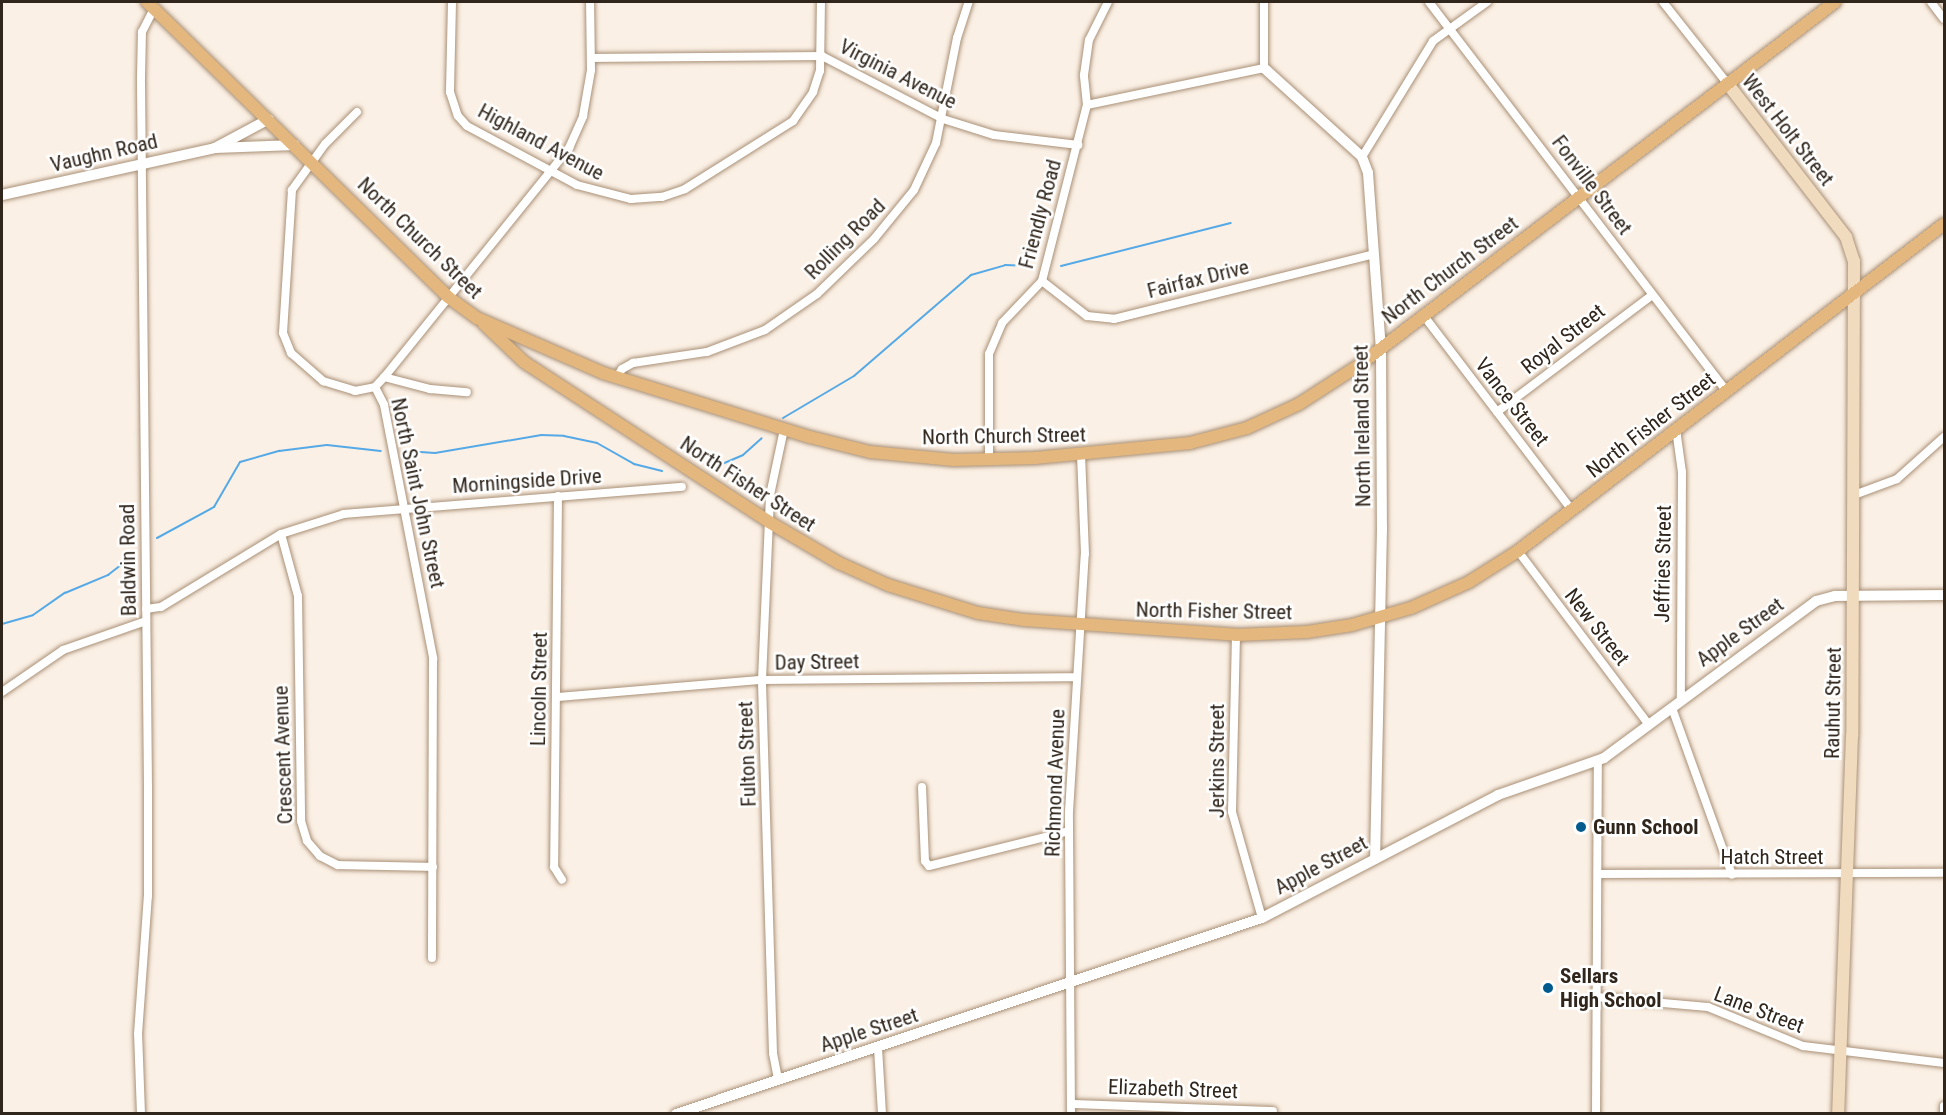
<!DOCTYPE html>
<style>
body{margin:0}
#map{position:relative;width:1946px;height:1115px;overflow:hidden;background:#fbf0e5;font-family:"Roboto Condensed",sans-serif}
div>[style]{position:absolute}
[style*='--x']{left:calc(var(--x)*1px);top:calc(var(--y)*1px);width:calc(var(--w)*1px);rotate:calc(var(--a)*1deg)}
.stream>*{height:2px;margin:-1px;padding:0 1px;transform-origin:1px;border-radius:1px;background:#55a9e6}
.roads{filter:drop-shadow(0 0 2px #a99076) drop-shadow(0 0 2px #a99076)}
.minor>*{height:8px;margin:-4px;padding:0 4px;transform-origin:4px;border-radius:4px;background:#fff}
.tertiary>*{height:10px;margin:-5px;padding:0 5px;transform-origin:5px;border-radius:5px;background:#fff}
.secondary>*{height:12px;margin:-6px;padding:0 6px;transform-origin:6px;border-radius:6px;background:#f1dbbe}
.primary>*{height:12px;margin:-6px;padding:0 6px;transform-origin:6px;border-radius:6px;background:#e3b77d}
.dots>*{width:16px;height:16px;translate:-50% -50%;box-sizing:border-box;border:3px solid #fff;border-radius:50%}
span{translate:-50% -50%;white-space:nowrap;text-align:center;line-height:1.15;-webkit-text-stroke:5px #fff;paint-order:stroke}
.street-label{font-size:21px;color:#30261c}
.poi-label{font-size:21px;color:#30261c;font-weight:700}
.left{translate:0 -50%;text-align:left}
.frame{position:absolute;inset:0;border:3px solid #30261c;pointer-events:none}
</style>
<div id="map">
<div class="stream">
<div style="--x:1061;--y:266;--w:175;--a:-14.2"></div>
<div style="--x:783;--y:418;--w:82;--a:-30.6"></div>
<div style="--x:854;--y:376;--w:155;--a:-40.8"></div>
<div style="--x:971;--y:275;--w:35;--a:-16"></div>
<div style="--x:1005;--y:265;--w:29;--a:2"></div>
<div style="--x:406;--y:451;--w:29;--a:4"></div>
<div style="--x:435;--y:453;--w:108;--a:-9.6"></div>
<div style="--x:541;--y:435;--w:23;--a:2"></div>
<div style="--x:564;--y:436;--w:34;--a:12"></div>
<div style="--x:597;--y:443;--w:43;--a:29.6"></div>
<div style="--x:634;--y:464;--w:29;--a:14"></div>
<div style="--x:715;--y:467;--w:30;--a:-23"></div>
<div style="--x:743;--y:455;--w:25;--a:-42"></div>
<div style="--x:157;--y:538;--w:65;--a:-28.5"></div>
<div style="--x:214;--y:507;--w:52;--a:-60"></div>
<div style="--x:240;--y:462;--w:41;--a:-15.8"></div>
<div style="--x:279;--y:451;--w:48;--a:-7.1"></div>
<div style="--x:327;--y:445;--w:54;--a:6.3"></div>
<div style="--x:2;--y:624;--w:32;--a:-16"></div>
<div style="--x:33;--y:615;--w:39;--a:-35"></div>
<div style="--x:65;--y:593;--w:47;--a:-22.7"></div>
<div style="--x:108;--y:575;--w:31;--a:-38"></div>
</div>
<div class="roads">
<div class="minor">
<div style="--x:452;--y:2;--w:90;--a:91.3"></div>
<div style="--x:450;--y:92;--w:25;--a:72"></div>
<div style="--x:458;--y:116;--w:13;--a:48"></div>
<div style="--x:467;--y:126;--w:125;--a:28.2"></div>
<div style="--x:577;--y:185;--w:56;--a:14.5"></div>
<div style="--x:631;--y:199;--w:31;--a:-4"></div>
<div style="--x:662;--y:197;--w:24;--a:-19"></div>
<div style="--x:685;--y:189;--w:128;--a:-32.2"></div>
<div style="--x:793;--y:121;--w:35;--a:-55"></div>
<div style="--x:813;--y:92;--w:22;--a:-72"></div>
<div style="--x:820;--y:71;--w:69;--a:-89.2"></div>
<div style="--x:1429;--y:2;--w:489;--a:52.6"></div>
<div style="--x:1663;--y:2;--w:103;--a:51.7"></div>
<div style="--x:1931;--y:2;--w:21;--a:53"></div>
<div style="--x:591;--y:58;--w:231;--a:-0.5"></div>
<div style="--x:822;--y:56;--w:136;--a:27.5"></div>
<div style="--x:943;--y:119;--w:53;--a:17.4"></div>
<div style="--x:994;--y:135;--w:85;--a:6.8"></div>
<div style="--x:1087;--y:105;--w:181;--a:-11.8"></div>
<div style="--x:1264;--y:68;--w:66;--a:-90"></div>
<div style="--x:357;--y:112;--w:45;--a:135"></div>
<div style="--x:325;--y:144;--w:57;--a:125.7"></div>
<div style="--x:292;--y:190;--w:143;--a:93.6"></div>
<div style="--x:283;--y:333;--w:22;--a:68"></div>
<div style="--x:291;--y:353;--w:43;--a:41.2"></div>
<div style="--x:323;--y:381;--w:34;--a:17"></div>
<div style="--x:355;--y:391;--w:20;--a:-11"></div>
<div style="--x:375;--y:387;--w:16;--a:-47"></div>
<div style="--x:386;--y:375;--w:292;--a:-51.1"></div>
<div style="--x:569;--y:148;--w:35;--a:-66"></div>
<div style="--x:583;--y:116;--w:47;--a:-80.1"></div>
<div style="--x:591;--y:70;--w:68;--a:-90.8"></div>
<div style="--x:1362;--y:157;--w:136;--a:-58.5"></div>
<div style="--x:1433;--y:41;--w:67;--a:-35.8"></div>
<div style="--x:1042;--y:281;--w:57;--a:37.9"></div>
<div style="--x:1087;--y:316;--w:27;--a:6"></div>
<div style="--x:1114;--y:319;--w:268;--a:-14"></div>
<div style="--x:1424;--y:316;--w:244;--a:52.7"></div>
<div style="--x:384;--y:377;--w:48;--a:14.6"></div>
<div style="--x:430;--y:389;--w:37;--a:5"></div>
<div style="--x:617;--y:377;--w:9;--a:-58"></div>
<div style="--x:622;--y:369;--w:13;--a:-29"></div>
<div style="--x:633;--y:363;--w:75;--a:-8.5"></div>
<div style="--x:707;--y:352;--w:62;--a:-20.8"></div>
<div style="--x:765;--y:330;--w:63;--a:-34.7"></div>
<div style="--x:817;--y:294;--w:79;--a:-44"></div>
<div style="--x:874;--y:239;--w:63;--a:-50.8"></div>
<div style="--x:914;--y:190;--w:52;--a:-64.9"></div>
<div style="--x:936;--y:143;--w:107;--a:-78.7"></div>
<div style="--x:957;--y:38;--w:38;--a:-72"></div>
<div style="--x:375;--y:387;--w:20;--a:63"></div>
<div style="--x:384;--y:405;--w:258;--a:79"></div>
<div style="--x:433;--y:658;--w:300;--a:90.2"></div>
<div style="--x:1497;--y:412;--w:194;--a:-37"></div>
<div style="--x:1676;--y:429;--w:43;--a:82.1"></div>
<div style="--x:1682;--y:472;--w:228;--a:90.3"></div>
<div style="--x:989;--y:460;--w:106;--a:-90"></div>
<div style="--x:989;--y:354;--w:34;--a:-67"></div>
<div style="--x:1002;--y:323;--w:58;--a:-46.4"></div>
<div style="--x:1042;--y:281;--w:182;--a:-75.7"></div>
<div style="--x:1087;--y:105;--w:30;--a:-96"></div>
<div style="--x:1084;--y:75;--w:35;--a:-82"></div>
<div style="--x:1089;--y:40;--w:42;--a:-63.4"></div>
<div style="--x:1854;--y:495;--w:46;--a:-20.4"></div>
<div style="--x:1897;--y:479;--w:63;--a:-41.8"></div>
<div style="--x:558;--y:496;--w:371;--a:90.6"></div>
<div style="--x:554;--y:867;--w:15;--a:58"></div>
<div style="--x:281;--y:534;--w:64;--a:74.7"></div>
<div style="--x:298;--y:596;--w:225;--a:89.2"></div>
<div style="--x:301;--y:821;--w:21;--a:73"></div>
<div style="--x:307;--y:841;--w:20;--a:49"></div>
<div style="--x:320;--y:856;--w:20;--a:27"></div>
<div style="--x:338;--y:865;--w:95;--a:1.2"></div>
<div style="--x:1518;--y:551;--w:218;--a:53"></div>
<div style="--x:146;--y:609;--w:15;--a:-8"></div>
<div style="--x:161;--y:607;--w:140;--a:-31.3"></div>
<div style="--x:281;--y:534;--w:66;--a:-17.6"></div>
<div style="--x:344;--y:514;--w:339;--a:-4.6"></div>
<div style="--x:1236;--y:635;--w:177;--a:91.3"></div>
<div style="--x:1232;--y:812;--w:110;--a:74.2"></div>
<div style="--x:2;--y:692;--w:74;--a:-34.5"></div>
<div style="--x:63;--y:650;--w:88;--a:-19.3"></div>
<div style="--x:558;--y:697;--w:205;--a:-4.8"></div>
<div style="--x:762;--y:680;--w:315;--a:-0.5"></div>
<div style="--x:1672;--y:708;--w:177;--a:70.2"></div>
<div style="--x:922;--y:787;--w:74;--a:87.7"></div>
<div style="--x:925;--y:861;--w:6;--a:51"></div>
<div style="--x:929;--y:866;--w:144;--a:-14"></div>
<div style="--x:1599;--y:874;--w:345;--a:-0.2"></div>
<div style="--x:1596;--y:997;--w:112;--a:5.1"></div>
<div style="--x:1708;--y:1007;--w:103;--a:22.3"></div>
<div style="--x:1803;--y:1046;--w:142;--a:6.9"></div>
<div style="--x:878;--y:1048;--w:66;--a:86.5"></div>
<div style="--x:778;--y:1079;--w:26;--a:-101"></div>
<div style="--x:773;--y:1053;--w:373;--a:-91.7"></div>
<div style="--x:762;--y:680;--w:185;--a:-87.5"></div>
<div style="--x:770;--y:495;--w:67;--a:-78"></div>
<div style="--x:1071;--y:1104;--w:202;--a:2"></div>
<div style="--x:141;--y:1114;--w:80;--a:-92.1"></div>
<div style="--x:138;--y:1034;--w:138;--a:-85.9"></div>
<div style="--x:148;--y:896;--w:109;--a:-90"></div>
<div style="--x:148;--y:787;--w:709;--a:-90.57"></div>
<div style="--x:141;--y:78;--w:46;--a:-88.8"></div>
<div style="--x:142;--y:32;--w:27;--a:-63"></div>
<div style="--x:1071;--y:1114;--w:302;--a:-90.4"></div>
<div style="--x:1069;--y:812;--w:258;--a:-86.5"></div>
<div style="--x:1085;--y:554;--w:99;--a:-92.3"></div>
<div style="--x:1596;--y:1114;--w:352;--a:-89.7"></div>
<div style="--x:1944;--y:1114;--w:8;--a:-90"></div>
</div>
<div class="tertiary">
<div style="--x:1264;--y:68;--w:132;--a:42.2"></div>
<div style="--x:1362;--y:157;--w:17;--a:69"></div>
<div style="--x:1368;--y:173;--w:175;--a:85.8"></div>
<div style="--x:1381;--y:348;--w:180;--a:89.7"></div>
<div style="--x:1382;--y:528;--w:331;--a:91.2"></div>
<div style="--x:215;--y:148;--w:61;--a:-28.2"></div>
<div style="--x:2;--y:195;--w:218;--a:-12.4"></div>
<div style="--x:215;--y:148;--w:80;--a:-2.1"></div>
<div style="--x:676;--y:1114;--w:618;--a:-18.49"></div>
<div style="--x:1262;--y:918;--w:266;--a:-27.5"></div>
<div style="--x:1498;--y:795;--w:112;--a:-19.2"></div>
<div style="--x:1604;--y:758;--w:264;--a:-36.5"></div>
<div style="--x:1816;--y:601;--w:20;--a:-15"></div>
<div style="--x:1835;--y:596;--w:109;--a:-0.5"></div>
</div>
<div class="secondary">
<div style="--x:1727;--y:83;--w:195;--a:52.3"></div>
<div style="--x:1846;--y:237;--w:25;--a:72"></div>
<div style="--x:1854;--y:261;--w:475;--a:90.2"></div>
<div style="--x:1852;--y:736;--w:378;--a:92.1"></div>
</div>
<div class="primary">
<div style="--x:147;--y:2;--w:421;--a:44.4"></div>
<div style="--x:448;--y:297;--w:36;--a:36"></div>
<div style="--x:477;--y:318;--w:137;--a:23.6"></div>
<div style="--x:603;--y:373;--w:217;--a:17.2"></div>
<div style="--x:810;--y:437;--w:62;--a:14"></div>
<div style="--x:870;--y:452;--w:84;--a:5.4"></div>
<div style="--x:954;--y:460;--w:81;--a:-1.4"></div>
<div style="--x:1035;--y:458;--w:156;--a:-5.5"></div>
<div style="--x:1190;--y:443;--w:59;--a:-14.7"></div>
<div style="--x:1247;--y:428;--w:57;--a:-24.8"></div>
<div style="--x:1299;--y:404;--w:70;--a:-32.8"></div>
<div style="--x:1358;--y:366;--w:600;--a:-37.35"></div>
<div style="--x:484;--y:324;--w:55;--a:43.5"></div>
<div style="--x:524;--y:362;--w:293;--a:33.1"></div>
<div style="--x:769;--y:522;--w:81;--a:30.4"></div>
<div style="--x:839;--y:563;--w:54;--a:24.2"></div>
<div style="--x:888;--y:585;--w:94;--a:17.3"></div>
<div style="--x:978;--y:613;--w:47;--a:8.7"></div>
<div style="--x:1024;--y:620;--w:213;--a:4"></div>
<div style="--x:1236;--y:635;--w:71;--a:-2.4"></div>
<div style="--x:1307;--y:632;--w:46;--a:-8.8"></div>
<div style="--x:1352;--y:625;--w:61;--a:-16.1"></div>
<div style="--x:1411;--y:608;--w:64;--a:-24.1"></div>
<div style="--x:1469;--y:582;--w:58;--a:-32.3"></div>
<div style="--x:1518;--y:551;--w:537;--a:-37.51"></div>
</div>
</div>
<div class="dots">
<div style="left:1581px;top:827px;background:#035b8d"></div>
<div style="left:1548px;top:988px;background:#035b8d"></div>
</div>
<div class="street-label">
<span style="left:898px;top:74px;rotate:27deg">Virginia Avenue</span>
<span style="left:1788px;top:130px;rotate:52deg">West Holt Street</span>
<span style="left:541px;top:142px;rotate:28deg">Highland Avenue</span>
<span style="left:104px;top:153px;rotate:-13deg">Vaughn Road</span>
<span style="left:1592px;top:185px;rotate:53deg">Fonville Street</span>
<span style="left:1040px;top:214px;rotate:-75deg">Friendly Road</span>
<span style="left:420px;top:238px;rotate:44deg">North Church Street</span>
<span style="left:845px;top:239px;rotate:-45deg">Rolling Road</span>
<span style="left:1450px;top:270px;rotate:-37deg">North Church Street</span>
<span style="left:1198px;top:279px;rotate:-14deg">Fairfax Drive</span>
<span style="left:1563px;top:339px;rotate:-38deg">Royal Street</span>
<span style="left:1512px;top:402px;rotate:52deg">Vance Street</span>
<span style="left:1651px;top:425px;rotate:-38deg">North Fisher Street</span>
<span style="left:1362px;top:426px;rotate:-91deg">North Ireland Street</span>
<span style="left:1004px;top:436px;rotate:-1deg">North Church Street</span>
<span style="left:527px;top:481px;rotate:-4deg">Morningside Drive</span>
<span style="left:748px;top:484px;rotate:33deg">North Fisher Street</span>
<span style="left:418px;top:493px;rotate:78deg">North Saint John Street</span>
<span style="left:128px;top:560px;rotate:-91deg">Baldwin Road</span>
<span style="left:1663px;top:564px;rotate:-89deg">Jeffries Street</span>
<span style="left:1214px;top:611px;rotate:1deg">North Fisher Street</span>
<span style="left:1597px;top:627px;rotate:52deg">New Street</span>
<span style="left:1740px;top:632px;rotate:-36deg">Apple Street</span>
<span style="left:817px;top:662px;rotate:-1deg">Day Street</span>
<span style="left:539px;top:689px;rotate:-89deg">Lincoln Street</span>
<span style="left:1833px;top:703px;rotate:-89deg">Rauhut Street</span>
<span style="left:747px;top:754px;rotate:-92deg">Fulton Street</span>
<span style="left:283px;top:755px;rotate:-92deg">Crescent Avenue</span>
<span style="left:1217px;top:761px;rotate:-90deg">Jerkins Street</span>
<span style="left:1055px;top:783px;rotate:-88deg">Richmond Avenue</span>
<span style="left:1772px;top:857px">Hatch Street</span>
<span style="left:1321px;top:865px;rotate:-28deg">Apple Street</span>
<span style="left:1759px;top:1010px;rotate:21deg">Lane Street</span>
<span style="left:869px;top:1030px;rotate:-18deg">Apple Street</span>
<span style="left:1173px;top:1089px;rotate:2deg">Elizabeth Street</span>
</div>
<div class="poi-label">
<span class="left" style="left:1593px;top:827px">Gunn School</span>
<span class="left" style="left:1560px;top:988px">Sellars<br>High School</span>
</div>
<div class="frame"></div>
</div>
